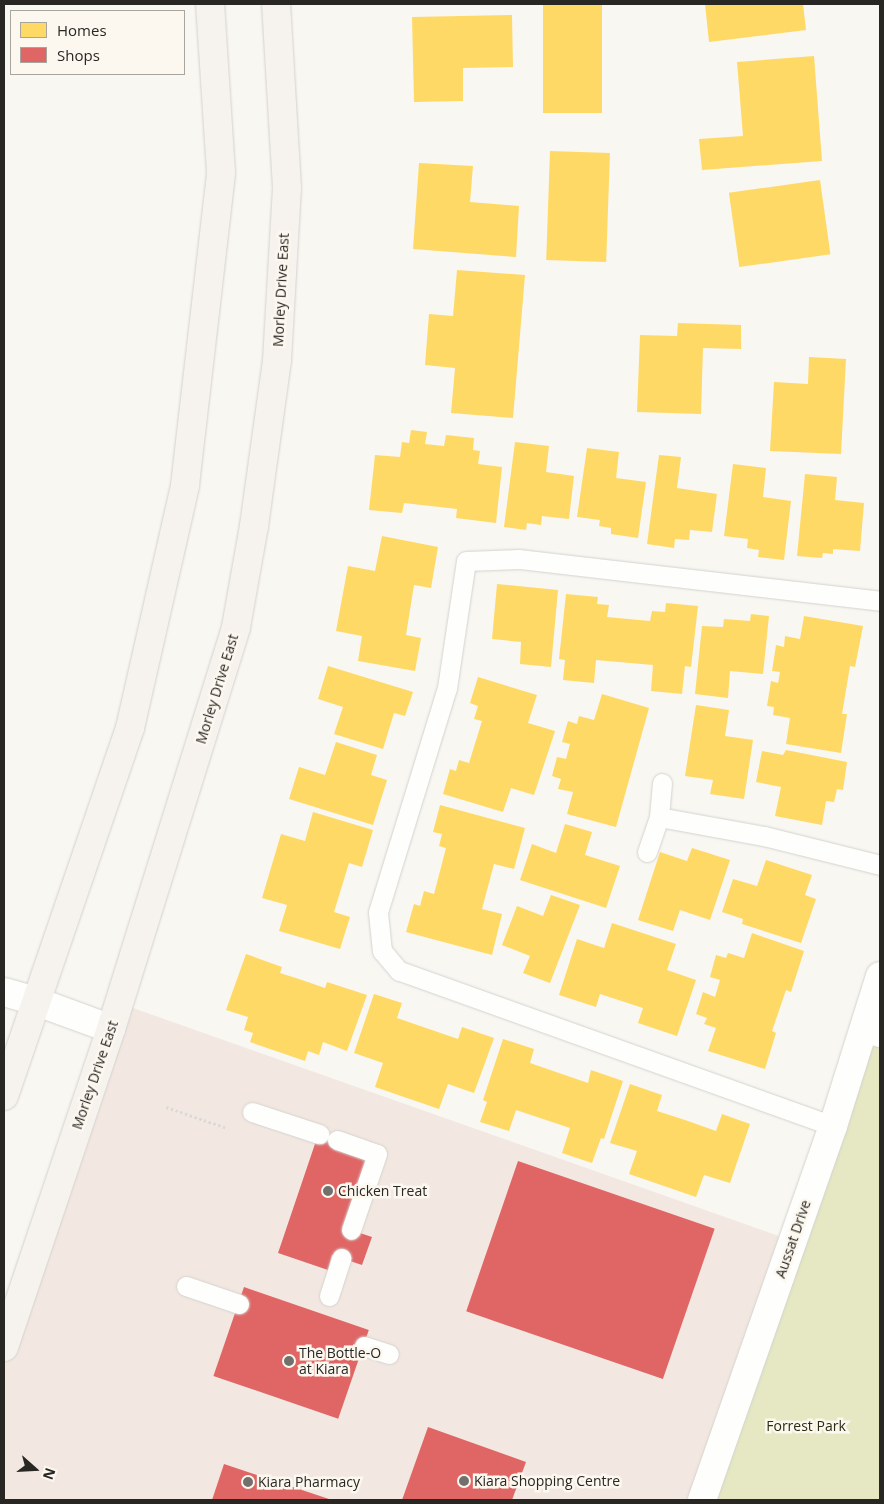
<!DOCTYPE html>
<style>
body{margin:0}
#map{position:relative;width:884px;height:1504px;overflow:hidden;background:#f9f7f2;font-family:"Open Sans",sans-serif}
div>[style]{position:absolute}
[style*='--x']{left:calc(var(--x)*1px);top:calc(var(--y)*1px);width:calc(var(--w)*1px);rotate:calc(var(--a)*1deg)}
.commercial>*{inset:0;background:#f3e8e1}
.green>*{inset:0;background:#e5e8c2}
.homes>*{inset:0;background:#ffd966;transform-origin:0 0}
.shops>*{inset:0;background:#e06666;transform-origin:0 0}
.path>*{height:3px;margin-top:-1.5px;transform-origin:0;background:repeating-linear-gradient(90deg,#dbdad8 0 2.5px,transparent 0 5px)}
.roads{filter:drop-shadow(0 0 1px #d4d2ce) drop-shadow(0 0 1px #d4d2ce)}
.lane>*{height:19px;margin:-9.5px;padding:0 9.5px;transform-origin:9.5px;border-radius:9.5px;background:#fefefd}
.street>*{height:28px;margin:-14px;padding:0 14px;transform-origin:14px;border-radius:14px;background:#fefefd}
.secondary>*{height:28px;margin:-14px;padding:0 14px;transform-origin:14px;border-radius:14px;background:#fefefd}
.primary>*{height:28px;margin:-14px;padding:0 14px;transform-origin:14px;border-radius:14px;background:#f6f2ed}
.dots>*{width:14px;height:14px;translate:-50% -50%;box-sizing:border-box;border:2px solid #fcf8ef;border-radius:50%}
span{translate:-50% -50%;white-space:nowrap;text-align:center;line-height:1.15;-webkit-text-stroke:5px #fcf8ef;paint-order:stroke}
.street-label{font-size:14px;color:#292724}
.poi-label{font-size:14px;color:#292724}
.left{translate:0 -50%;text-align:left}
.park-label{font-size:14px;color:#2a2d10}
.frame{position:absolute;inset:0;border:5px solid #292724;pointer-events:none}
.legend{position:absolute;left:10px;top:10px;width:175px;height:65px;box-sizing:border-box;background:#fcf8ef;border:1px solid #a8a49e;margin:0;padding:6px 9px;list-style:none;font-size:15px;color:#292724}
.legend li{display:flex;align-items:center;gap:10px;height:25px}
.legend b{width:25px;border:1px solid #a8a49e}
.north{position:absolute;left:10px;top:1444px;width:50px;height:50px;-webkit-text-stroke:4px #fcf8ef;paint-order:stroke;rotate:109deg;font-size:14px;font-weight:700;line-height:20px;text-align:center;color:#292724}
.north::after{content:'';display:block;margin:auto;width:18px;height:22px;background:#292724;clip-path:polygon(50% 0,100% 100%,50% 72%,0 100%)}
</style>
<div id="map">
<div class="commercial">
<div style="clip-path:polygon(119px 1003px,793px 1241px,702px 1500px,4px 1500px,4px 1347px)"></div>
</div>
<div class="green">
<div style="clip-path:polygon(865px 1027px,880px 1033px,880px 1500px,702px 1500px)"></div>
</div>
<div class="homes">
<div style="left:543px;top:4px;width:59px;height:109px"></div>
<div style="clip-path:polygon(705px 4px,803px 4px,806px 30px,709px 42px)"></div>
<div style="clip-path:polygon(512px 15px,513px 67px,463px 68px,463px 101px,414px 102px,412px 17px)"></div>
<div style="clip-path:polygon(814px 56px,822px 161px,702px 170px,699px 139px,743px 136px,737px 62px)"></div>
<div style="left:550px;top:151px;width:60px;height:109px;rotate:2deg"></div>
<div style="clip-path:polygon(419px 163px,473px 166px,470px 202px,519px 206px,516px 257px,413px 249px)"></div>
<div style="left:820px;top:180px;width:75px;height:92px;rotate:82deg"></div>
<div style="clip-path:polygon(457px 270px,525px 275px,513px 418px,451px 413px,455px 368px,425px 365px,429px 314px,453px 316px)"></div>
<div style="clip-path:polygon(678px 323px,741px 325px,741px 349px,703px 348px,701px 414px,637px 412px,640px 335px,677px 336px)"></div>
<div style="clip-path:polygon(809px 357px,846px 359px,841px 454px,770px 451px,774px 382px,808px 384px)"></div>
<div style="clip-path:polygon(411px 430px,427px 432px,425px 444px,444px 446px,446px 435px,474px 438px,473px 450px,480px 451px,478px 464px,502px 467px,496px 523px,456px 518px,457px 509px,404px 503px,402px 513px,369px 510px,375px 455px,400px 457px,402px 442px,409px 443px)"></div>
<div style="clip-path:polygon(515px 442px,549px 446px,546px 472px,574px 476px,569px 519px,542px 516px,541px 525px,527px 523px,526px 530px,504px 527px)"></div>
<div style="clip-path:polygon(587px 448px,619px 452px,616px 478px,646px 482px,638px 538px,611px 534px,611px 528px,599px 526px,600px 520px,577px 517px)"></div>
<div style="clip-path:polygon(659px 455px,681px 457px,677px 488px,717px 494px,712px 532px,690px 530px,689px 540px,675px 539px,674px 548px,647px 544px)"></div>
<div style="clip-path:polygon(733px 464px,766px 468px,763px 497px,791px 501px,784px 560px,758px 557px,759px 550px,747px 548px,748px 539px,724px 536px)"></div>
<div style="clip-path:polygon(805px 474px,837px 477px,835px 500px,864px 503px,860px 551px,833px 549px,833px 554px,823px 553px,822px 558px,797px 556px)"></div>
<div style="clip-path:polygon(382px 536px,438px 547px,431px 588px,414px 585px,406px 635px,421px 638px,415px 671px,358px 661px,362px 636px,336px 631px,348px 566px,375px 571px)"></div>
<div style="clip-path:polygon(497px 584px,558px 590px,551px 667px,520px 664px,521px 642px,492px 639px)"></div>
<div style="clip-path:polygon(566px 594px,598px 597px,597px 604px,609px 605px,607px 617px,650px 621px,652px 611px,665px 612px,666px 603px,698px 606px,691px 667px,685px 666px,682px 694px,651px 691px,653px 665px,596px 660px,594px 683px,563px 680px,565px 660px,559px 659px)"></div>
<div style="clip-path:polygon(751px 614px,769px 616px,763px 674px,730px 671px,728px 698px,695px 694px,702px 626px,723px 627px,724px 619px,750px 621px)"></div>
<div style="clip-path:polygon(804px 616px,863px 626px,855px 667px,850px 666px,842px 714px,847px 714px,841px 753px,786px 744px,790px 718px,773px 715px,774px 707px,767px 706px,771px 681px,778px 683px,780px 672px,772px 671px,776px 645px,784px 647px,785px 636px,800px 639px)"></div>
<div style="clip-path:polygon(328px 666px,413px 692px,405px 716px,394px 713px,383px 749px,334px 734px,343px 707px,318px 699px)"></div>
<div style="clip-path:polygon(478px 677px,537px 695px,528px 723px,555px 731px,534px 795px,511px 788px,503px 812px,443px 794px,450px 769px,456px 771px,459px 760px,469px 763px,482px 721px,474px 719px,478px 706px,470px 703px)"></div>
<div style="clip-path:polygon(602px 694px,649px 708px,616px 827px,567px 814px,573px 792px,558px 789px,561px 779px,552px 776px,557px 757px,566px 759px,570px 744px,562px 742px,568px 721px,577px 724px,579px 716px,594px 720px)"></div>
<div style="clip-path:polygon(696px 705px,729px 710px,725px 736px,753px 740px,744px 799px,710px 794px,713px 780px,685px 776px)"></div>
<div style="clip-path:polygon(336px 742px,377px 755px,371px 775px,387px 780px,373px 825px,289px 799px,299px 767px,325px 775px)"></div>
<div style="clip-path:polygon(786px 750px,847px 762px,843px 790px,837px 789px,834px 802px,826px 801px,822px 825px,775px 816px,781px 787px,756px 782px,762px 751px,783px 755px)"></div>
<div style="clip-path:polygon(440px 805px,525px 828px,514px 869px,494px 864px,482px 909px,502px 914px,492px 955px,406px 932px,414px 904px,420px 906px,424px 891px,434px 894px,446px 848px,439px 846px,442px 834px,433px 832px)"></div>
<div style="clip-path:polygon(313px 812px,373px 830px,362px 867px,349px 863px,334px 912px,350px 917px,340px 949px,279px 931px,287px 905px,262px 898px,281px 834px,305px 841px)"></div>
<div style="clip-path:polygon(565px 824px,592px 832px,585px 855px,620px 866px,606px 908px,520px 880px,532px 844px,556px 853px)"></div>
<div style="clip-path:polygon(692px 848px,730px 860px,710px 920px,680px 910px,673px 931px,638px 920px,660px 852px,687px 861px)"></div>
<div style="clip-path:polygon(766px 860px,812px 875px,805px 895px,816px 899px,801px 943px,742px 924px,743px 919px,722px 912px,733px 879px,757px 886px)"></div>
<div style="clip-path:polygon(551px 895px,580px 905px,550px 983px,523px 973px,530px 956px,502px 945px,517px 906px,543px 916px)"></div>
<div style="clip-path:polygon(612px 923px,676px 944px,667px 970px,696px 980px,677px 1036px,638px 1023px,643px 1008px,600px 994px,596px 1007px,559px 995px,577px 939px,604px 948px)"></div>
<div style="clip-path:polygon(752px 933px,804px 951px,791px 992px,786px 990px,772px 1031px,776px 1033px,765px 1069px,708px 1051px,716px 1028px,704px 1024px,707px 1018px,696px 1014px,703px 992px,715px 997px,720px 980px,710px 977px,716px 955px,726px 958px,728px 953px,744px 958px)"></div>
<div style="clip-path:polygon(246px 954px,282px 967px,280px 973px,302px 980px,325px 988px,327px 982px,367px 995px,347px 1051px,323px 1042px,319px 1055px,308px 1051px,305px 1061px,250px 1042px,253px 1033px,244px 1030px,248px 1017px,226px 1010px)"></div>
<div style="clip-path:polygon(374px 994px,402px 1003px,397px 1018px,458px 1039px,462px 1027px,494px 1038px,474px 1093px,448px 1084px,439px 1109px,375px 1087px,383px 1063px,354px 1053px)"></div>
<div style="clip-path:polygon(503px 1039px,534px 1049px,530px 1063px,588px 1083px,591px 1070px,623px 1081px,604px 1139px,601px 1138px,592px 1163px,562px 1153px,570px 1128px,516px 1110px,509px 1131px,480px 1122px,487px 1102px,483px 1100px)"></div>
<div style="clip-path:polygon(630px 1084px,662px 1095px,657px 1111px,685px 1120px,716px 1131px,722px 1114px,750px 1124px,730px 1183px,704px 1175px,696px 1197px,629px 1174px,637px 1151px,610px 1143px)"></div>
</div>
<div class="shops">
<div style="clip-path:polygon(319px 1132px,337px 1138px,370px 1155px,345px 1228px,372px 1237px,362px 1265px,332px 1255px,328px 1270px,278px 1253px)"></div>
<div style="left:518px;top:1161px;width:208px;height:159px;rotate:19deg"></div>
<div style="left:244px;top:1287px;width:132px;height:94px;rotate:19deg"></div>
<div style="clip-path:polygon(428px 1427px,526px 1462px,512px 1500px,402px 1500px)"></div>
<div style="clip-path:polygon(224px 1464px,332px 1500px,212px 1500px)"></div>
</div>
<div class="path">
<div style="--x:166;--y:1107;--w:65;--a:19"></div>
</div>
<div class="roads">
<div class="lane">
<div style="--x:659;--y:817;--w:107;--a:10.3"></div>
<div style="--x:764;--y:836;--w:120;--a:14"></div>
<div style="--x:647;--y:852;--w:37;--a:-71"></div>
<div style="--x:659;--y:817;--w:34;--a:-85"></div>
<div style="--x:252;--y:1112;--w:71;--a:18.2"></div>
<div style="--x:833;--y:1126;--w:461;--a:-160.3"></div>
<div style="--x:399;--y:971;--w:26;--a:-130"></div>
<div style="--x:382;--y:951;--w:39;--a:-96"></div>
<div style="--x:378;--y:912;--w:234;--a:-72.9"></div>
<div style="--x:447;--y:688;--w:128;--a:-81.5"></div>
<div style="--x:466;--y:561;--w:53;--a:-2.2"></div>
<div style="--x:519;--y:559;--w:363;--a:6.6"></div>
<div style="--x:337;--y:1140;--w:42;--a:19.3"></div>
<div style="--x:377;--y:1154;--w:80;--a:108.9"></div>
<div style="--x:186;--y:1286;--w:56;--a:18.8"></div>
<div style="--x:329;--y:1296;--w:40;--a:-72"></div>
<div style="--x:364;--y:1346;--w:26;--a:18"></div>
</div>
<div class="street">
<div style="--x:865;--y:1027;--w:16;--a:22"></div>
</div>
<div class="secondary">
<div style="--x:4;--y:992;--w:32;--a:16"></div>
<div style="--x:35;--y:1001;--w:81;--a:20.2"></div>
<div style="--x:702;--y:1500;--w:396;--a:-70.7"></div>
<div style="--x:833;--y:1126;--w:157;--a:-72.6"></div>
</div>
<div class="primary">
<div style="--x:4;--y:1096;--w:389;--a:-71.1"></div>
<div style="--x:130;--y:728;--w:249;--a:-77.2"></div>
<div style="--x:185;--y:485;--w:314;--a:-83.4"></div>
<div style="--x:221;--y:173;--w:169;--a:-93.7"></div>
<div style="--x:4;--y:1347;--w:336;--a:-71.4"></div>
<div style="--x:111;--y:1029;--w:421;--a:-72.7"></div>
<div style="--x:236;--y:627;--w:103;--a:-79.9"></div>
<div style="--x:254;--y:526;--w:167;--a:-82.1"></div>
<div style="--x:277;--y:361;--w:173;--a:-86.7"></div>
<div style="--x:287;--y:188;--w:184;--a:-93.4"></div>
</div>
</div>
<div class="dots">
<div style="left:328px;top:1191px;background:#72706c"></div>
<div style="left:289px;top:1361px;background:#72706c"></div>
<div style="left:464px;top:1481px;background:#72706c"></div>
<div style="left:248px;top:1482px;background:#72706c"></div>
</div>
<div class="street-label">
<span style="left:281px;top:290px;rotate:-87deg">Morley Drive East</span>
<span style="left:217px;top:689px;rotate:-73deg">Morley Drive East</span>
<span style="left:95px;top:1075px;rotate:-71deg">Morley Drive East</span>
<span style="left:793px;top:1239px;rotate:-71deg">Aussat Drive</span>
</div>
<div class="poi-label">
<span class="left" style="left:338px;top:1191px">Chicken Treat</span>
<span class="left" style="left:299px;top:1361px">The Bottle-O<br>at Kiara</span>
<span class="left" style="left:474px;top:1481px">Kiara Shopping Centre</span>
<span class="left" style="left:258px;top:1482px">Kiara Pharmacy</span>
</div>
<div class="park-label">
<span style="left:806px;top:1426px">Forrest Park</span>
</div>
<div class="frame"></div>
<ul class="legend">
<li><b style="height:14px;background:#ffd966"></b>Homes</li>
<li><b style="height:14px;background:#e06666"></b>Shops</li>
</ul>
<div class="north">N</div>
</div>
